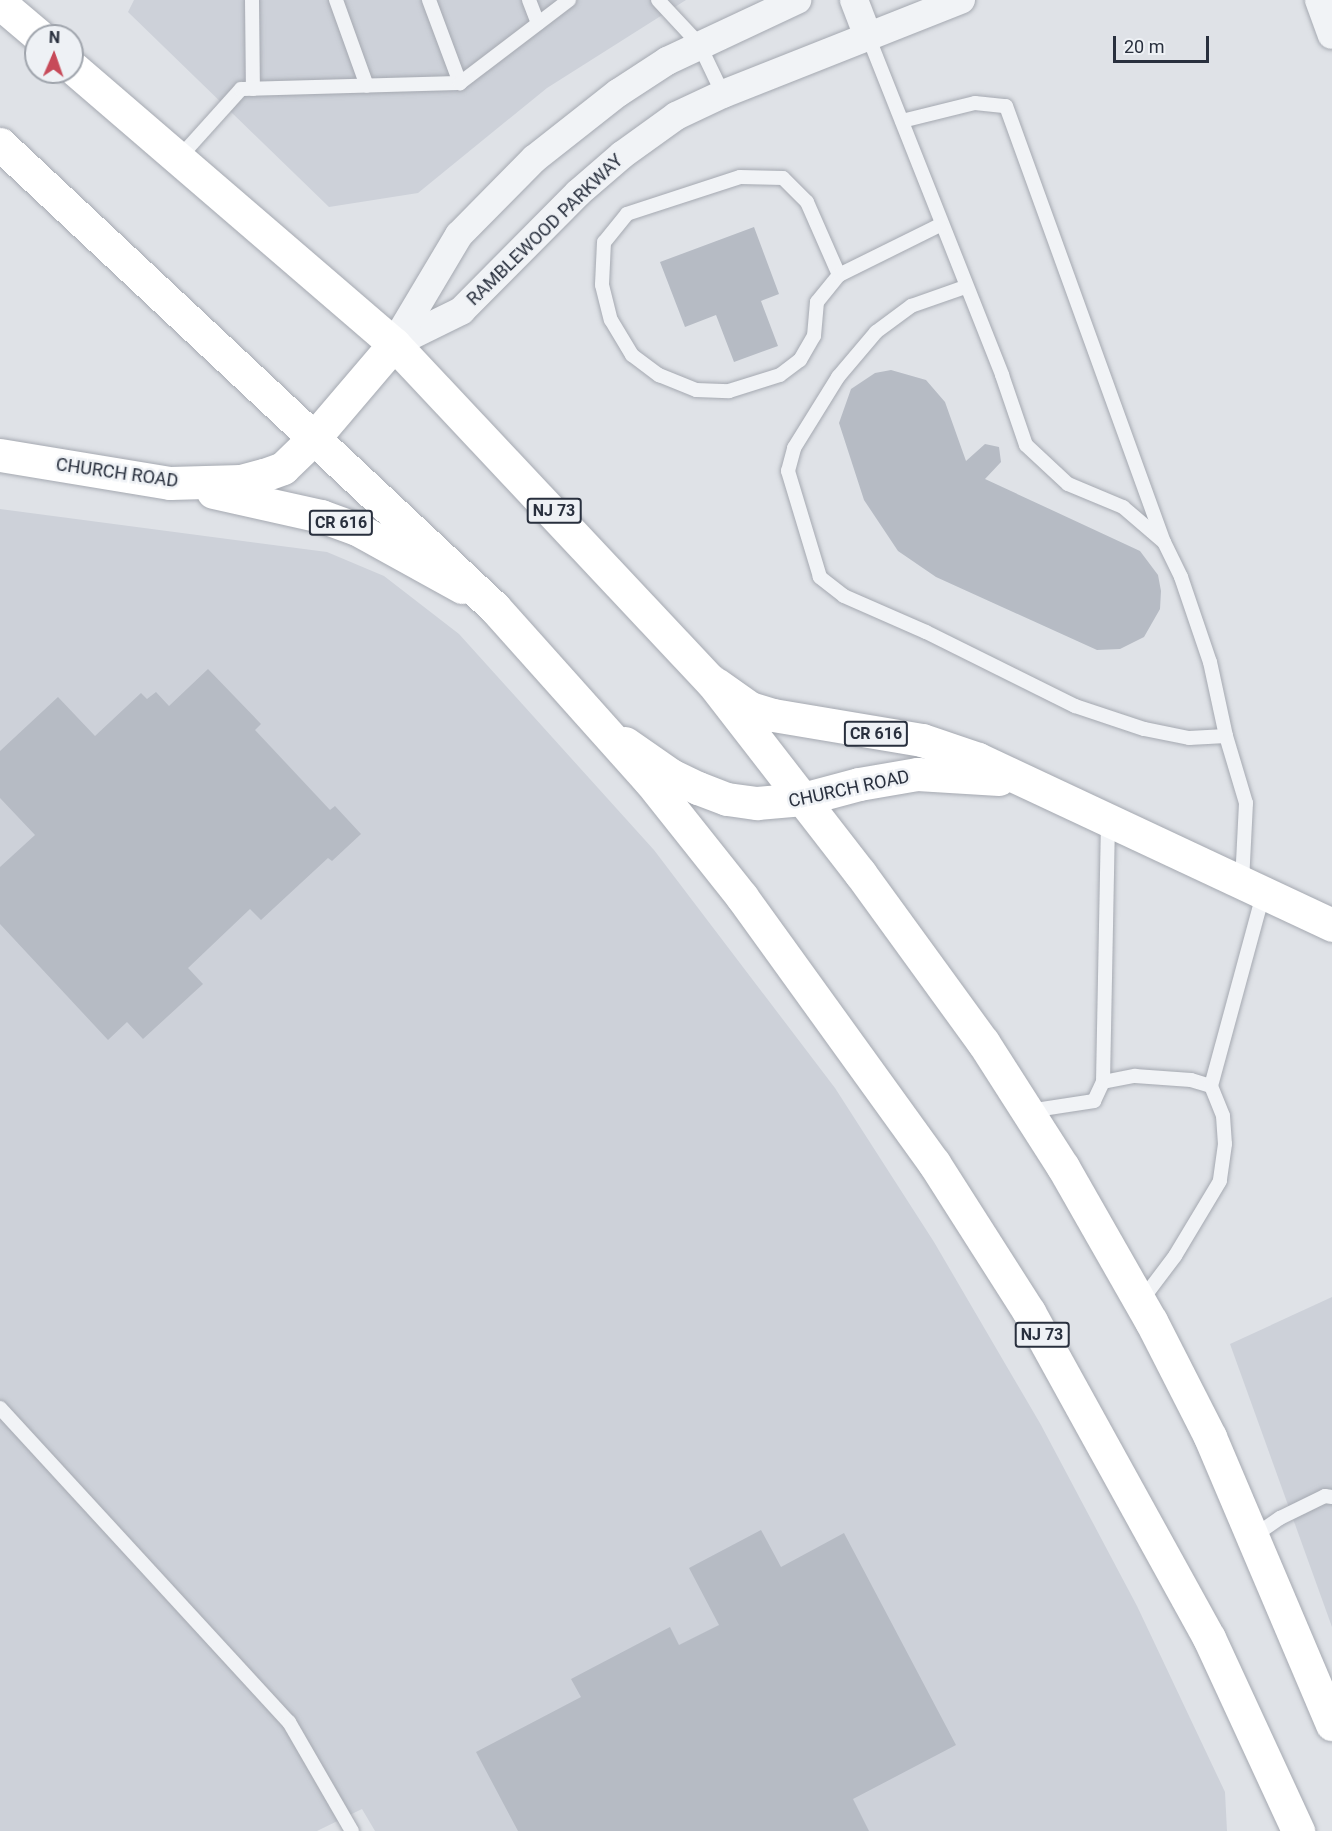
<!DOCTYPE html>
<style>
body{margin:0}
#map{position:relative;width:1332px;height:1831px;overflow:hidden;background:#dfe2e7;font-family:Roboto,sans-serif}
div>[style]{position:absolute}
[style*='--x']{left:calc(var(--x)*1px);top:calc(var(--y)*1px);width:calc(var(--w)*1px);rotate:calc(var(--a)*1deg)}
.built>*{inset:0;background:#cdd1d9}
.building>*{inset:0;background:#b6bbc4}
.roads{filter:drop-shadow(0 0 2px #a5a9b1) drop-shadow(0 0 2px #a5a9b1)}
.lane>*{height:14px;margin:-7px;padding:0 7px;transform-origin:7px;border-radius:7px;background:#f1f3f6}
.street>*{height:28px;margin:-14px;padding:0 14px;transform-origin:14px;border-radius:14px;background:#f1f3f6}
.primary>*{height:33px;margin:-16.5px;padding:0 16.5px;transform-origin:16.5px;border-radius:16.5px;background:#fff}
.highway>*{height:33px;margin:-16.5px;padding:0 16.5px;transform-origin:16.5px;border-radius:16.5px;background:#fff}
span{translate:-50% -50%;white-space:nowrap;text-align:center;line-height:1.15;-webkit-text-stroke:5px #eef1f5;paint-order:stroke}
.shield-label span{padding:2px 4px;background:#eef1f5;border:2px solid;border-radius:4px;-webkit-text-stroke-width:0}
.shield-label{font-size:16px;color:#29303e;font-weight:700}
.street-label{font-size:18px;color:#29303e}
.north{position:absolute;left:24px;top:24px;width:60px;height:60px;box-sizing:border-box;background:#eef1f5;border:2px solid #9fa4ac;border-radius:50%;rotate:2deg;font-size:16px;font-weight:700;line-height:24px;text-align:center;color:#29303e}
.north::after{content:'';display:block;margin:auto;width:21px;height:27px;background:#c74a59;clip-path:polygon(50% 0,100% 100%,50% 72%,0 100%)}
.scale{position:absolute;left:1113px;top:36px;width:96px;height:27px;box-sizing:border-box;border:3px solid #29303e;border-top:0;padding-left:8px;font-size:18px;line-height:21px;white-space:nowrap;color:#29303e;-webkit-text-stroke:4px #eef1f5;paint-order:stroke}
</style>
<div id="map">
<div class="built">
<div style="clip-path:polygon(134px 0,686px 0,547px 88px,418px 193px,329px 207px,128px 12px)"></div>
<div style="clip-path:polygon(0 509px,327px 552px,384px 576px,459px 634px,654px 850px,835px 1088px,934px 1242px,1041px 1425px,1137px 1606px,1225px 1792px,1227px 1831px,375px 1831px,362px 1809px,317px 1831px,0 1831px)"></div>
<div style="clip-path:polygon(1332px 1297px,1332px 1627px,1230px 1344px)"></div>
</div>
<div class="building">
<div style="clip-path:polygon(754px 227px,779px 294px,761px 301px,778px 346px,734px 362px,716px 315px,685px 327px,660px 262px)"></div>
<div style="clip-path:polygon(891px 370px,926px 380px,945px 402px,966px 461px,985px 444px,999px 447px,1001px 462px,985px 479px,1140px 551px,1158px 575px,1161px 591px,1160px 609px,1144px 637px,1120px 649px,1097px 650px,936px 577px,898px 551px,864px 500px,839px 423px,851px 389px,875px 373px)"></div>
<div style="clip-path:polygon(208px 669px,261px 724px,255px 730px,330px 810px,335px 806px,361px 834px,332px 861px,328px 858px,261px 920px,250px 909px,188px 968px,203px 984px,143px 1039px,127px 1022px,108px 1040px,0 924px,0 867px,35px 835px,0 798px,0 751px,58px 697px,95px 736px,141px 693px,147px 699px,156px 692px,169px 706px)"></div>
<div style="clip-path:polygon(761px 1530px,781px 1567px,844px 1533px,956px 1745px,853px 1799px,869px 1831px,518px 1831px,476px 1752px,581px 1697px,571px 1679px,670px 1627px,679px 1645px,719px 1625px,689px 1568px)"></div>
</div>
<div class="roads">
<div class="lane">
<div style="--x:252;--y:0;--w:89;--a:89.4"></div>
<div style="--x:336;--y:0;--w:91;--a:70.2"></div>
<div style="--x:429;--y:0;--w:89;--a:69.5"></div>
<div style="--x:529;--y:0;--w:25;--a:69"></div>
<div style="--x:658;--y:0;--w:60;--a:47"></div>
<div style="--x:699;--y:44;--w:55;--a:64.4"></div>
<div style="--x:868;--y:36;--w:365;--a:68.4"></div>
<div style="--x:1002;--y:375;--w:74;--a:71.1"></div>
<div style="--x:1026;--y:445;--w:57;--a:42.9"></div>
<div style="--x:1068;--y:484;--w:60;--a:22.7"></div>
<div style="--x:1123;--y:507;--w:54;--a:40.5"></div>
<div style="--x:1164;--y:542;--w:39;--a:64"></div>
<div style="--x:1181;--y:577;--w:90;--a:71.2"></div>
<div style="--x:1210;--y:662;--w:76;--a:77.8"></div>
<div style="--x:1226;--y:736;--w:37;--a:177"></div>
<div style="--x:1189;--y:738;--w:46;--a:-168.7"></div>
<div style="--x:1144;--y:729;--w:73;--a:-161.6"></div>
<div style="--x:1075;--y:706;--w:166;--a:-153.6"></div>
<div style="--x:926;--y:632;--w:90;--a:-156.3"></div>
<div style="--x:844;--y:596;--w:31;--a:-142"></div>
<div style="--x:820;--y:577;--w:111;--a:-106.8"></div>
<div style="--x:788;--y:471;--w:24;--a:-75"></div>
<div style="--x:794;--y:448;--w:84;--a:-58.2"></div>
<div style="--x:838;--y:377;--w:59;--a:-49.8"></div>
<div style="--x:876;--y:332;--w:44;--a:-36.6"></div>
<div style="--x:911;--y:306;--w:57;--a:-19.4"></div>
<div style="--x:902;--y:121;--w:75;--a:-13.9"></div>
<div style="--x:975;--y:103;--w:31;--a:6"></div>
<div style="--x:1006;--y:106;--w:462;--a:70.1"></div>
<div style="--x:178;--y:159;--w:94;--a:-48"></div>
<div style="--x:241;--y:89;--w:219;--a:-1.6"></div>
<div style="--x:460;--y:83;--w:137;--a:-37.3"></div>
<div style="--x:839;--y:275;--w:80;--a:-113.7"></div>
<div style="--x:807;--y:202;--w:34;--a:-135"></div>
<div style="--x:783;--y:178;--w:43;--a:-178.7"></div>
<div style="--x:740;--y:177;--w:119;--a:161.9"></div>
<div style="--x:627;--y:214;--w:36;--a:129"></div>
<div style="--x:604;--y:242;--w:43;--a:92.7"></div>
<div style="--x:602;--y:285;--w:36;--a:76"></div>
<div style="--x:611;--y:320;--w:41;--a:59"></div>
<div style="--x:632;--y:355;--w:34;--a:37"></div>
<div style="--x:659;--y:375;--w:40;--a:22"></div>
<div style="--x:696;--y:390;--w:33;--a:2"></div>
<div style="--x:729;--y:391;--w:53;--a:-17.4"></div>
<div style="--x:780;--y:375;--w:25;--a:-37"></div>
<div style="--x:800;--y:360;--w:28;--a:-60"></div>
<div style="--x:814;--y:336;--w:34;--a:-85"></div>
<div style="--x:817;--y:302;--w:35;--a:-51"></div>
<div style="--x:839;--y:275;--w:113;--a:-26.3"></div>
<div style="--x:1226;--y:736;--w:70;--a:73.4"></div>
<div style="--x:1246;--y:803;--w:80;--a:92.9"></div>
<div style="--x:1103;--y:1082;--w:33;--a:-11"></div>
<div style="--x:1135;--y:1076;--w:56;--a:4.1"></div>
<div style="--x:1191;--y:1080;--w:21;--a:17"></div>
<div style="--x:1211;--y:1086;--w:32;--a:68"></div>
<div style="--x:1223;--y:1116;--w:28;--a:86"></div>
<div style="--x:1225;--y:1144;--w:37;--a:98"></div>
<div style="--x:1220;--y:1181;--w:87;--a:121"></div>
<div style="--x:1175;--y:1256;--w:56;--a:127.1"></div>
<div style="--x:1211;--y:1086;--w:199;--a:-74.8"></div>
<div style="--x:1029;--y:1111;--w:66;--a:-8.7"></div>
<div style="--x:1094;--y:1101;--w:21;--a:-65"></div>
<div style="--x:1103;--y:1082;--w:260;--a:-88.9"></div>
<div style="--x:0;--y:1408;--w:427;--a:47.4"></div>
<div style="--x:289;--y:1722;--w:126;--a:60"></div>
<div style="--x:1254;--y:1536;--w:32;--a:-35"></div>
<div style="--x:1280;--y:1518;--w:50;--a:-26.1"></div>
<div style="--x:1325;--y:1496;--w:7;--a:8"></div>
</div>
<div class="street">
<div style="--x:854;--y:0;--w:39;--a:69"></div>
<div style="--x:1319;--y:0;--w:37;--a:70"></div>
<div style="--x:394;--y:344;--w:75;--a:-26.2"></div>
<div style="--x:461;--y:311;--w:166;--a:-45.2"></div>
<div style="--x:578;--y:193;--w:58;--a:-40.8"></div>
<div style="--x:622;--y:155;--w:67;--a:-35.8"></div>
<div style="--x:676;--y:116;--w:52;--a:-25.1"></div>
<div style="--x:723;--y:94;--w:256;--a:-21.6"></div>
<div style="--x:394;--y:344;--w:127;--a:-59.2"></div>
<div style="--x:459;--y:235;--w:107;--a:-45.4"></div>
<div style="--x:534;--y:159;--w:107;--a:-38.2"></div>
<div style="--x:618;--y:93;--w:59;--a:-33.1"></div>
<div style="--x:667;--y:61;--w:144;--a:-25.1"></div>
</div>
<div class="primary">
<div style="--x:0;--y:455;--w:172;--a:9.4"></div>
<div style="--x:170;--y:483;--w:71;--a:-1.6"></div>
<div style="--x:241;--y:481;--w:24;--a:-15"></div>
<div style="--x:264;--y:475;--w:20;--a:-20"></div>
<div style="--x:283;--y:468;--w:43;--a:-44.1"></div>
<div style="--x:314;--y:438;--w:123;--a:-49.6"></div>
<div style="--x:213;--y:492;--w:111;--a:12.5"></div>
<div style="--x:321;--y:516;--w:38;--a:20"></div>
<div style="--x:357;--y:529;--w:120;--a:28.9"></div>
<div style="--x:716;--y:684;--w:42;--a:35.2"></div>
<div style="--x:750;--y:708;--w:24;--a:17"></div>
<div style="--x:773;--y:715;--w:151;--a:9.5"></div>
<div style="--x:922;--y:740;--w:59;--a:18.7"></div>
<div style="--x:978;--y:759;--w:391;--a:25.1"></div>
<div style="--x:625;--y:743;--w:56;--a:34.8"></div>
<div style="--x:671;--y:775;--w:30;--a:26"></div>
<div style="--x:698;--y:788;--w:31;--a:21"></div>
<div style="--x:727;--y:799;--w:30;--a:8"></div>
<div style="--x:757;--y:803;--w:46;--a:-5"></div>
<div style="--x:803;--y:799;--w:58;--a:-15"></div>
<div style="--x:859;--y:784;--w:59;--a:-9.8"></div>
<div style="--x:917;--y:774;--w:82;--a:3.5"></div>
</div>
<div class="highway">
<div style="--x:0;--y:3;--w:51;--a:40.2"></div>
<div style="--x:72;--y:67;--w:425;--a:40.7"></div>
<div style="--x:394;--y:344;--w:463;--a:46.8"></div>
<div style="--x:711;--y:681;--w:243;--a:52.2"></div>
<div style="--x:860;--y:873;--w:209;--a:54"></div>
<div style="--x:983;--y:1042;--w:148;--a:57.4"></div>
<div style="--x:1063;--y:1167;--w:177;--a:60.3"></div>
<div style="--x:1151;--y:1321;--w:130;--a:63"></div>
<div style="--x:1210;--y:1437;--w:312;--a:67"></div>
<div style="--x:0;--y:144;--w:678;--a:43.15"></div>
<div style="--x:495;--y:608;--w:231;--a:48.2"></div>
<div style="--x:649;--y:780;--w:149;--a:51.5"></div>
<div style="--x:742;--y:897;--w:328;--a:54.2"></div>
<div style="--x:934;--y:1163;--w:177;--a:57.5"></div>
<div style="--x:1029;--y:1312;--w:372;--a:61.1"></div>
<div style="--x:1209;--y:1638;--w:213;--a:65.2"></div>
</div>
</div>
<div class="shield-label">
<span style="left:554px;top:511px">NJ 73</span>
<span style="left:341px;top:523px">CR 616</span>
<span style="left:876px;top:734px">CR 616</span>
<span style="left:1042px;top:1335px">NJ 73</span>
</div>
<div class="street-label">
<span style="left:545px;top:230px;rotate:-44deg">RAMBLEWOOD PARKWAY</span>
<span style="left:117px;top:473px;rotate:8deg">CHURCH ROAD</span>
<span style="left:849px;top:789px;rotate:-12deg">CHURCH ROAD</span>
</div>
<div class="north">N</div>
<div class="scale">20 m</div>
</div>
